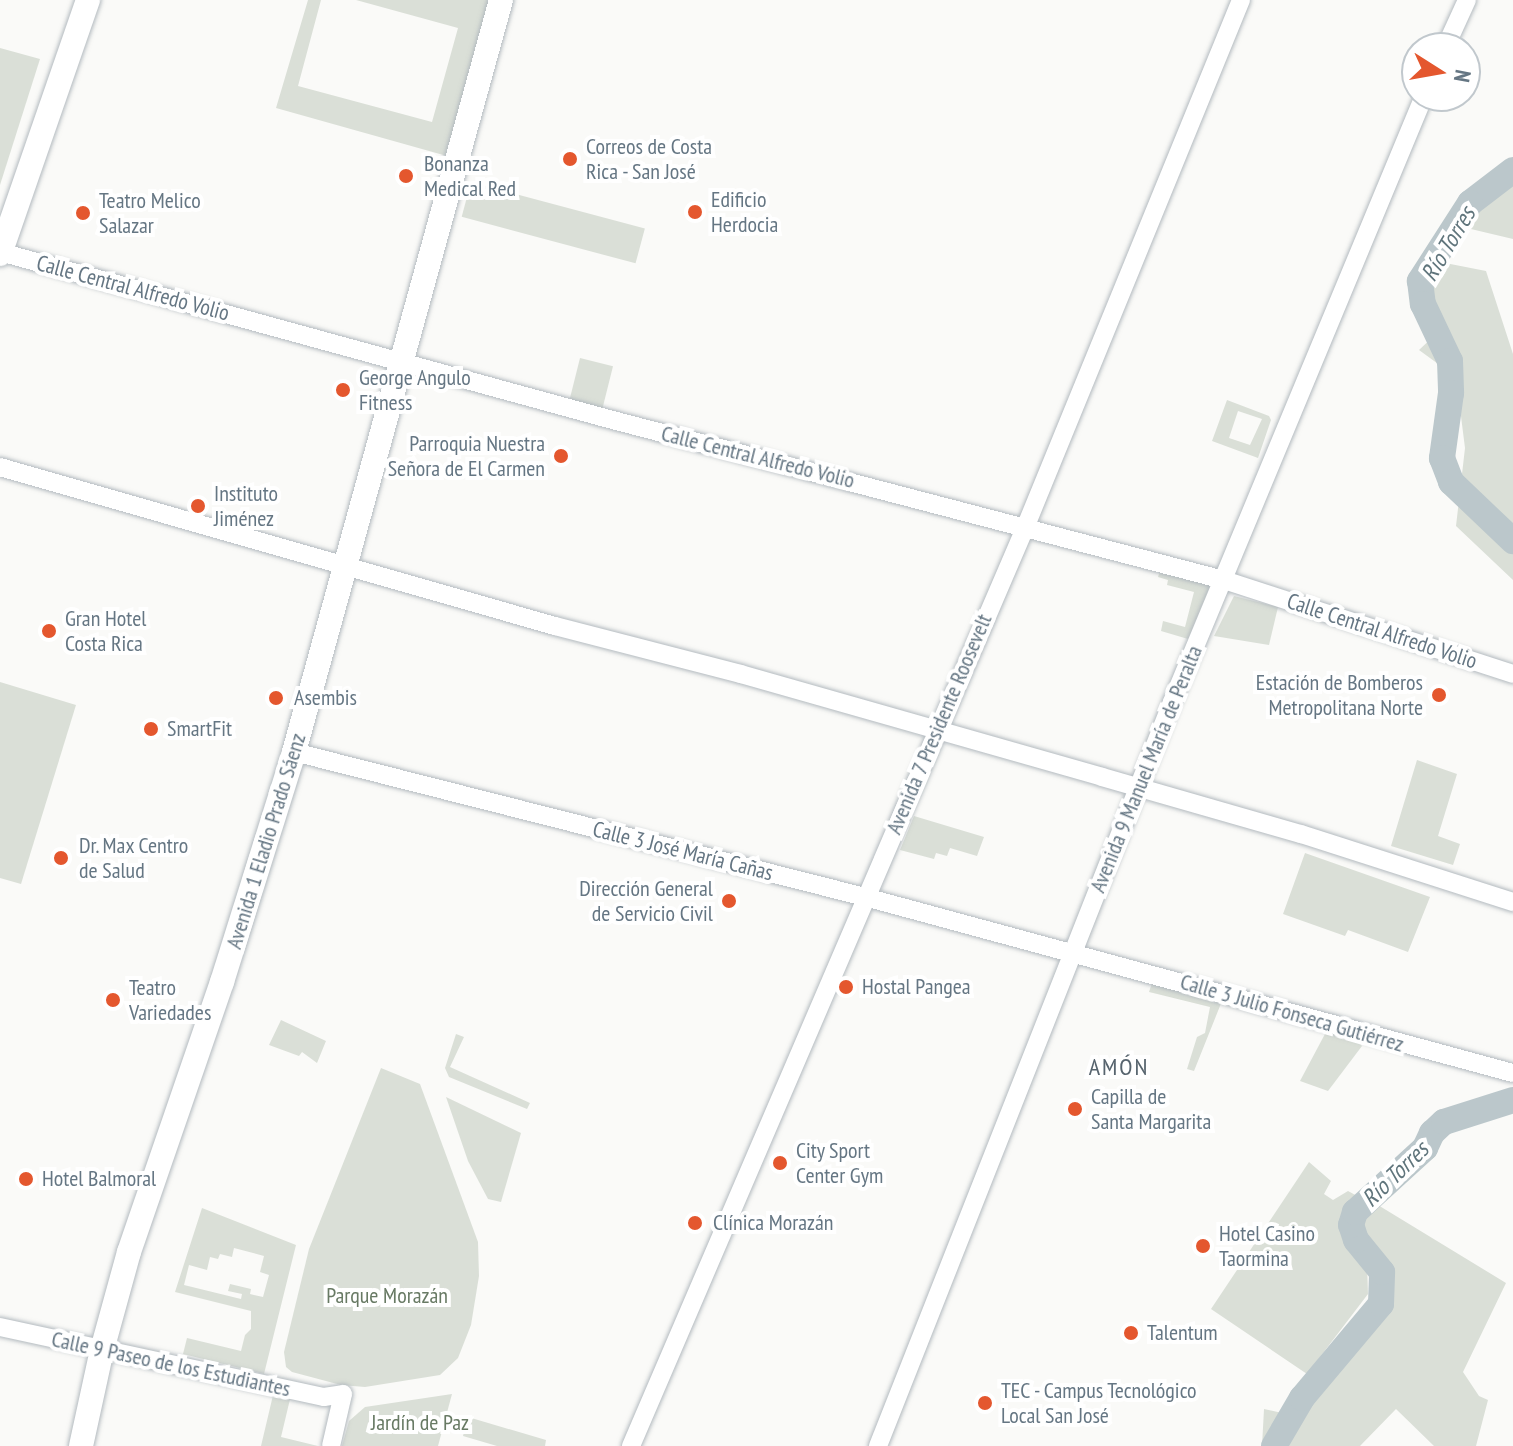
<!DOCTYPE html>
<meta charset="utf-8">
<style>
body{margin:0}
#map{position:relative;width:1513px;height:1446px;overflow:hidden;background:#fafaf8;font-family:"PT Sans Narrow",sans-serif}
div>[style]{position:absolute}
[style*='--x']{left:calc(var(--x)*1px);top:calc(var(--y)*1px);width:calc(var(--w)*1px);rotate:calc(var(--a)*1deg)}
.green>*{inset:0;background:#dadfd7;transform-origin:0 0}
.river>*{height:26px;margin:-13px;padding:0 13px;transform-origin:13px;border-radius:13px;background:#bbc7cb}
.roads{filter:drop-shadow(0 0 2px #b3babf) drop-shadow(0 0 2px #b3babf)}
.secondary>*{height:18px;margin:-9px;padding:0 9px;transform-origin:9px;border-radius:9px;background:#fff}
.highway>*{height:24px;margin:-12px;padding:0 12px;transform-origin:12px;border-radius:12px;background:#fff}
.dots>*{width:22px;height:22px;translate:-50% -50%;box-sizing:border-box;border:4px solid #fff;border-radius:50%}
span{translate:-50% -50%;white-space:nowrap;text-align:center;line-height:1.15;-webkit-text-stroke:8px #fff;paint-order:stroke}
.poi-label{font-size:22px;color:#657683}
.left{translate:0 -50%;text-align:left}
.right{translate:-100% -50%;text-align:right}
.street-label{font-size:22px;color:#657683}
.park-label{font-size:22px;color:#687a64}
.water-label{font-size:24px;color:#60757c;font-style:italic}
.neighbourhood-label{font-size:24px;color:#57646e;letter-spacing:2px}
.north{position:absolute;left:1401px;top:32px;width:80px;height:80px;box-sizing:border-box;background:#fff;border:2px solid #c1c8cd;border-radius:50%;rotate:101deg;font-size:22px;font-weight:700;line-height:32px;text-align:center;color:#657683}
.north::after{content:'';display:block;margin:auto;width:28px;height:36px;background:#e4572e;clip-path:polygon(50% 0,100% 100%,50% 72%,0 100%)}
</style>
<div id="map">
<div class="green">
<div style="clip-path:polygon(308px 0,321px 0,298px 86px,432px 122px,458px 28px,356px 0,496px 0,454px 158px,276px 108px)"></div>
<div style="clip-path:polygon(0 48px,40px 59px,0 185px)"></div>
<div style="clip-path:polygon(1513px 163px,1513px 239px,1454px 225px,1470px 203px,1509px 172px)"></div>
<div style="left:471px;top:182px;width:180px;height:36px;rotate:15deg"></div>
<div style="clip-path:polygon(1430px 260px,1486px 271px,1513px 354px,1513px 580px,1456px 526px,1465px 448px,1456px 377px,1419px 350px,1436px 334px,1423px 304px,1420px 281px)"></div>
<div style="left:580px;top:358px;width:34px;height:44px;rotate:14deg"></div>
<div style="clip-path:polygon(evenodd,1227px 400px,1269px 416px,1271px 420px,1258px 458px,1212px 441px,1227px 400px,1238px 411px,1262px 419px,1250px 445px,1229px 438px,1238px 411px)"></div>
<div style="clip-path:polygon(1160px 571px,1211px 584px,1188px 639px,1161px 631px,1163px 621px,1185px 627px,1194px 592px,1167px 585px,1168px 580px,1158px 577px)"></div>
<div style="clip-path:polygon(1234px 596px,1278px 607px,1269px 645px,1214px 636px)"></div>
<div style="clip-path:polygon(0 682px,76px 705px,21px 884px,0 878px)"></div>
<div style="clip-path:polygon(1417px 760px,1457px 774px,1438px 836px,1460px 844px,1453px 865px,1391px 846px)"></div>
<div style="clip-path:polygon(914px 816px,984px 837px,977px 856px,950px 848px,947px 856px,936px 853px,934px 859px,900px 850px)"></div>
<div style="clip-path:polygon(1305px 853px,1430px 897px,1408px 952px,1348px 930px,1345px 936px,1283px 914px)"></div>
<div style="clip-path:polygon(1152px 983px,1222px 1001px,1194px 1071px,1187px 1069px,1197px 1037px,1205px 1033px,1210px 1007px,1149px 992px)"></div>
<div style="clip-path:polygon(281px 1020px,326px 1041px,317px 1063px,302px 1052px,299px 1056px,269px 1045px)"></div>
<div style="clip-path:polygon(1326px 1032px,1358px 1041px,1362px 1046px,1328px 1091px,1300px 1081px)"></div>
<div style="clip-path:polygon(456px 1034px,464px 1037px,450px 1067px,530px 1103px,527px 1109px,449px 1077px,445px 1068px)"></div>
<div style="clip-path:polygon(381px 1068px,420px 1084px,478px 1242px,479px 1276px,471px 1325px,458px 1358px,440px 1375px,365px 1387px,341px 1385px,292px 1372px,286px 1367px,284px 1352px,309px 1249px)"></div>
<div style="clip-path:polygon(446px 1097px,521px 1133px,501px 1202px,488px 1199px,468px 1161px)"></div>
<div style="clip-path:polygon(1309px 1162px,1331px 1181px,1324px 1194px,1333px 1200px,1348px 1191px,1359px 1197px,1344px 1217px,1349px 1245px,1367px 1263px,1368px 1294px,1307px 1374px,1211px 1309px)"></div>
<div style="clip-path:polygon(1373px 1202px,1506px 1283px,1463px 1372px,1479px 1396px,1488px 1400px,1476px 1446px,1434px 1446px,1396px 1409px,1360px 1446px,1262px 1446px,1264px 1409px,1291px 1415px,1381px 1304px,1382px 1272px,1356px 1229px,1361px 1223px,1360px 1216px)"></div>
<div style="clip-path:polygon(evenodd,202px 1208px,296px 1245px,264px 1374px,183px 1354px,187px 1338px,241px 1351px,245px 1335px,251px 1329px,251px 1311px,175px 1292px,202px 1208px,234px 1248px,264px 1256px,260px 1272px,269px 1275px,263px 1297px,250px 1294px,251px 1289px,230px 1284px,228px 1291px,242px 1294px,241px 1299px,184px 1285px,189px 1265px,207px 1270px,210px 1257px,218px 1259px,220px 1254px,232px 1257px,234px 1248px)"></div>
<div style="clip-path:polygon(274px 1391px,291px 1395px,281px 1437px,318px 1446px,261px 1446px)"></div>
<div style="clip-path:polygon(452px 1394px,438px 1446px,342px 1446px,349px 1421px,365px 1407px)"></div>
<div style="clip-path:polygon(468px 1417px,546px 1440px,545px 1446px,497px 1446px,463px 1436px)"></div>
</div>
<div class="river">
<div style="--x:1513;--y:170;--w:54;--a:142.5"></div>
<div style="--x:1470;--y:203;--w:93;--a:122.7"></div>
<div style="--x:1420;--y:281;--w:23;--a:83"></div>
<div style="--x:1423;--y:304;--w:63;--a:64.7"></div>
<div style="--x:1450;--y:361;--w:32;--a:88"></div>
<div style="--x:1451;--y:393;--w:66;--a:97.9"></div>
<div style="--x:1442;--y:458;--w:26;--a:69"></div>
<div style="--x:1451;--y:482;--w:86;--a:43.6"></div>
<div style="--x:1274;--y:1446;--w:56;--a:-59.7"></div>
<div style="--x:1302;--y:1398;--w:123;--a:-50"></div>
<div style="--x:1381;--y:1304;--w:32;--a:-88"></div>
<div style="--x:1382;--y:1272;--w:41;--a:-129.1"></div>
<div style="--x:1356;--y:1240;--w:16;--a:-108"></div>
<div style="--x:1351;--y:1225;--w:14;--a:-73"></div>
<div style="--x:1355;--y:1212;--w:95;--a:-42.4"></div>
<div style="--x:1425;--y:1148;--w:17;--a:-65"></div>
<div style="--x:1432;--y:1133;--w:16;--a:-43"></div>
<div style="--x:1444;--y:1122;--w:72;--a:-17.7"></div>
</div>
<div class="roads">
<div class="secondary">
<div style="--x:1445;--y:48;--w:53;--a:-65.4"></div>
<div style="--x:0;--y:252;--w:627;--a:15.34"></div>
<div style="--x:605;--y:418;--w:640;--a:14.67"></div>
<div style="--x:1224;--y:580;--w:304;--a:18"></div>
<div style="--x:0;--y:467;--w:577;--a:15.99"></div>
<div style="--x:555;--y:626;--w:192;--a:14.5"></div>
<div style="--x:741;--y:674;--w:375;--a:15.9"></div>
<div style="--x:1102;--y:777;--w:207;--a:16"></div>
<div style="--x:1301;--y:834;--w:223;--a:17.8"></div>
<div style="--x:294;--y:752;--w:589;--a:14.25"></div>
<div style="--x:865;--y:897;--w:671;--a:15.2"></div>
<div style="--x:0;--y:1327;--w:331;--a:12.2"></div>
<div style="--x:324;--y:1397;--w:19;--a:-9"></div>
<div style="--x:343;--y:1394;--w:53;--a:103"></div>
<div style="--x:631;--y:1446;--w:999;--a:-66.77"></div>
<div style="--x:1025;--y:528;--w:570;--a:-67.75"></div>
<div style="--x:878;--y:1446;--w:800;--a:-68.44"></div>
<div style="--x:1172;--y:702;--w:656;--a:-67.42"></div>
</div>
<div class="highway">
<div style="--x:0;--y:254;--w:269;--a:-70.9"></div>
<div style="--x:81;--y:1446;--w:98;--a:-77.7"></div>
<div style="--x:102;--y:1350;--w:102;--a:-74.6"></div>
<div style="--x:129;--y:1252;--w:286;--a:-71"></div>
<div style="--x:222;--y:982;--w:241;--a:-72.6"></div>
<div style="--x:294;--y:752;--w:780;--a:-74.61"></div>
</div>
</div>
<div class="dots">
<div style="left:570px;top:159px;background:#e4572e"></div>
<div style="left:406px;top:176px;background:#e4572e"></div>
<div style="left:695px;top:212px;background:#e4572e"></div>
<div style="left:83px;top:213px;background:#e4572e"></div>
<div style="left:343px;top:390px;background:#e4572e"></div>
<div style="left:561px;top:456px;background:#e4572e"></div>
<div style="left:198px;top:506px;background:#e4572e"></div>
<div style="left:49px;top:631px;background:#e4572e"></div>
<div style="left:1439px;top:695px;background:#e4572e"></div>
<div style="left:276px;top:698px;background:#e4572e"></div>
<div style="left:151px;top:729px;background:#e4572e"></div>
<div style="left:61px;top:858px;background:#e4572e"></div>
<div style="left:729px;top:901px;background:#e4572e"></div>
<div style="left:846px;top:987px;background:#e4572e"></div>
<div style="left:113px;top:1000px;background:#e4572e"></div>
<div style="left:1075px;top:1109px;background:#e4572e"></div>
<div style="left:780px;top:1163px;background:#e4572e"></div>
<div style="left:26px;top:1179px;background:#e4572e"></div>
<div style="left:695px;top:1223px;background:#e4572e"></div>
<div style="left:1203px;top:1246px;background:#e4572e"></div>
<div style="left:1131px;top:1333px;background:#e4572e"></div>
<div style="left:985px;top:1403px;background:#e4572e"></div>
</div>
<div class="poi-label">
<span class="left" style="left:586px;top:159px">Correos de Costa<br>Rica - San José</span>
<span class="left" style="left:424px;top:176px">Bonanza<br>Medical Red</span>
<span class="left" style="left:711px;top:212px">Edificio<br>Herdocia</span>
<span class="left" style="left:99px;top:213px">Teatro Melico<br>Salazar</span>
<span class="left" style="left:359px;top:390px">George Angulo<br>Fitness</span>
<span class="right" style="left:545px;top:456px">Parroquia Nuestra<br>Señora de El Carmen</span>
<span class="left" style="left:214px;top:506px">Instituto<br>Jiménez</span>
<span class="left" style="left:65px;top:631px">Gran Hotel<br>Costa Rica</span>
<span class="right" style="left:1423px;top:695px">Estación de Bomberos<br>Metropolitana Norte</span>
<span class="left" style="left:294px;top:698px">Asembis</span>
<span class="left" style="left:167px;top:729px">SmartFit</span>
<span class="left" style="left:79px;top:858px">Dr. Max Centro<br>de Salud</span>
<span class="right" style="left:713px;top:901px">Dirección General<br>de Servicio Civil</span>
<span class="left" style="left:129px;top:1000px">Teatro<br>Variedades</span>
<span class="left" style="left:862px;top:987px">Hostal Pangea</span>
<span class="left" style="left:1091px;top:1109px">Capilla de<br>Santa Margarita</span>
<span class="left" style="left:796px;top:1163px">City Sport<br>Center Gym</span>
<span class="left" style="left:42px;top:1179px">Hotel Balmoral</span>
<span class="left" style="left:713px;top:1223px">Clínica Morazán</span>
<span class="left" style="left:1219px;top:1246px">Hotel Casino<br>Taormina</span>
<span class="left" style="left:1147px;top:1333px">Talentum</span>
<span class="left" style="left:1001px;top:1403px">TEC - Campus Tecnológico<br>Local San José</span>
</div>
<div class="street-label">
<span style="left:133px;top:288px;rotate:15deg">Calle Central Alfredo Volio</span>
<span style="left:758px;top:457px;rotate:14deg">Calle Central Alfredo Volio</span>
<span style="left:1382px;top:631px;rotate:18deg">Calle Central Alfredo Volio</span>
<span style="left:939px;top:724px;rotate:-67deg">Avenida 7 Presidente Roosevelt</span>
<span style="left:1146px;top:769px;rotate:-68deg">Avenida 9 Manuel María de Peralta</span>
<span style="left:266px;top:841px;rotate:-73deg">Avenida 1 Eladio Prado Sáenz</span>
<span style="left:683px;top:851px;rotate:14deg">Calle 3 José María Cañas</span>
<span style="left:1292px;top:1013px;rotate:16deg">Calle 3 Julio Fonseca Gutiérrez</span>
<span style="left:171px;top:1364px;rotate:12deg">Calle 9 Paseo de los Estudiantes</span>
</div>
<div class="park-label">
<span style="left:387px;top:1296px">Parque Morazán</span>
<span style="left:420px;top:1423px">Jardín de Paz</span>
</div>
<div class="water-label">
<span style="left:1448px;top:244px;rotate:-59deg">Río Torres</span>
<span style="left:1395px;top:1174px;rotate:-44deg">Río Torres</span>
</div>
<div class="neighbourhood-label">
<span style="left:1119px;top:1067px">AMÓN</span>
</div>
<div class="north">N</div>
</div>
